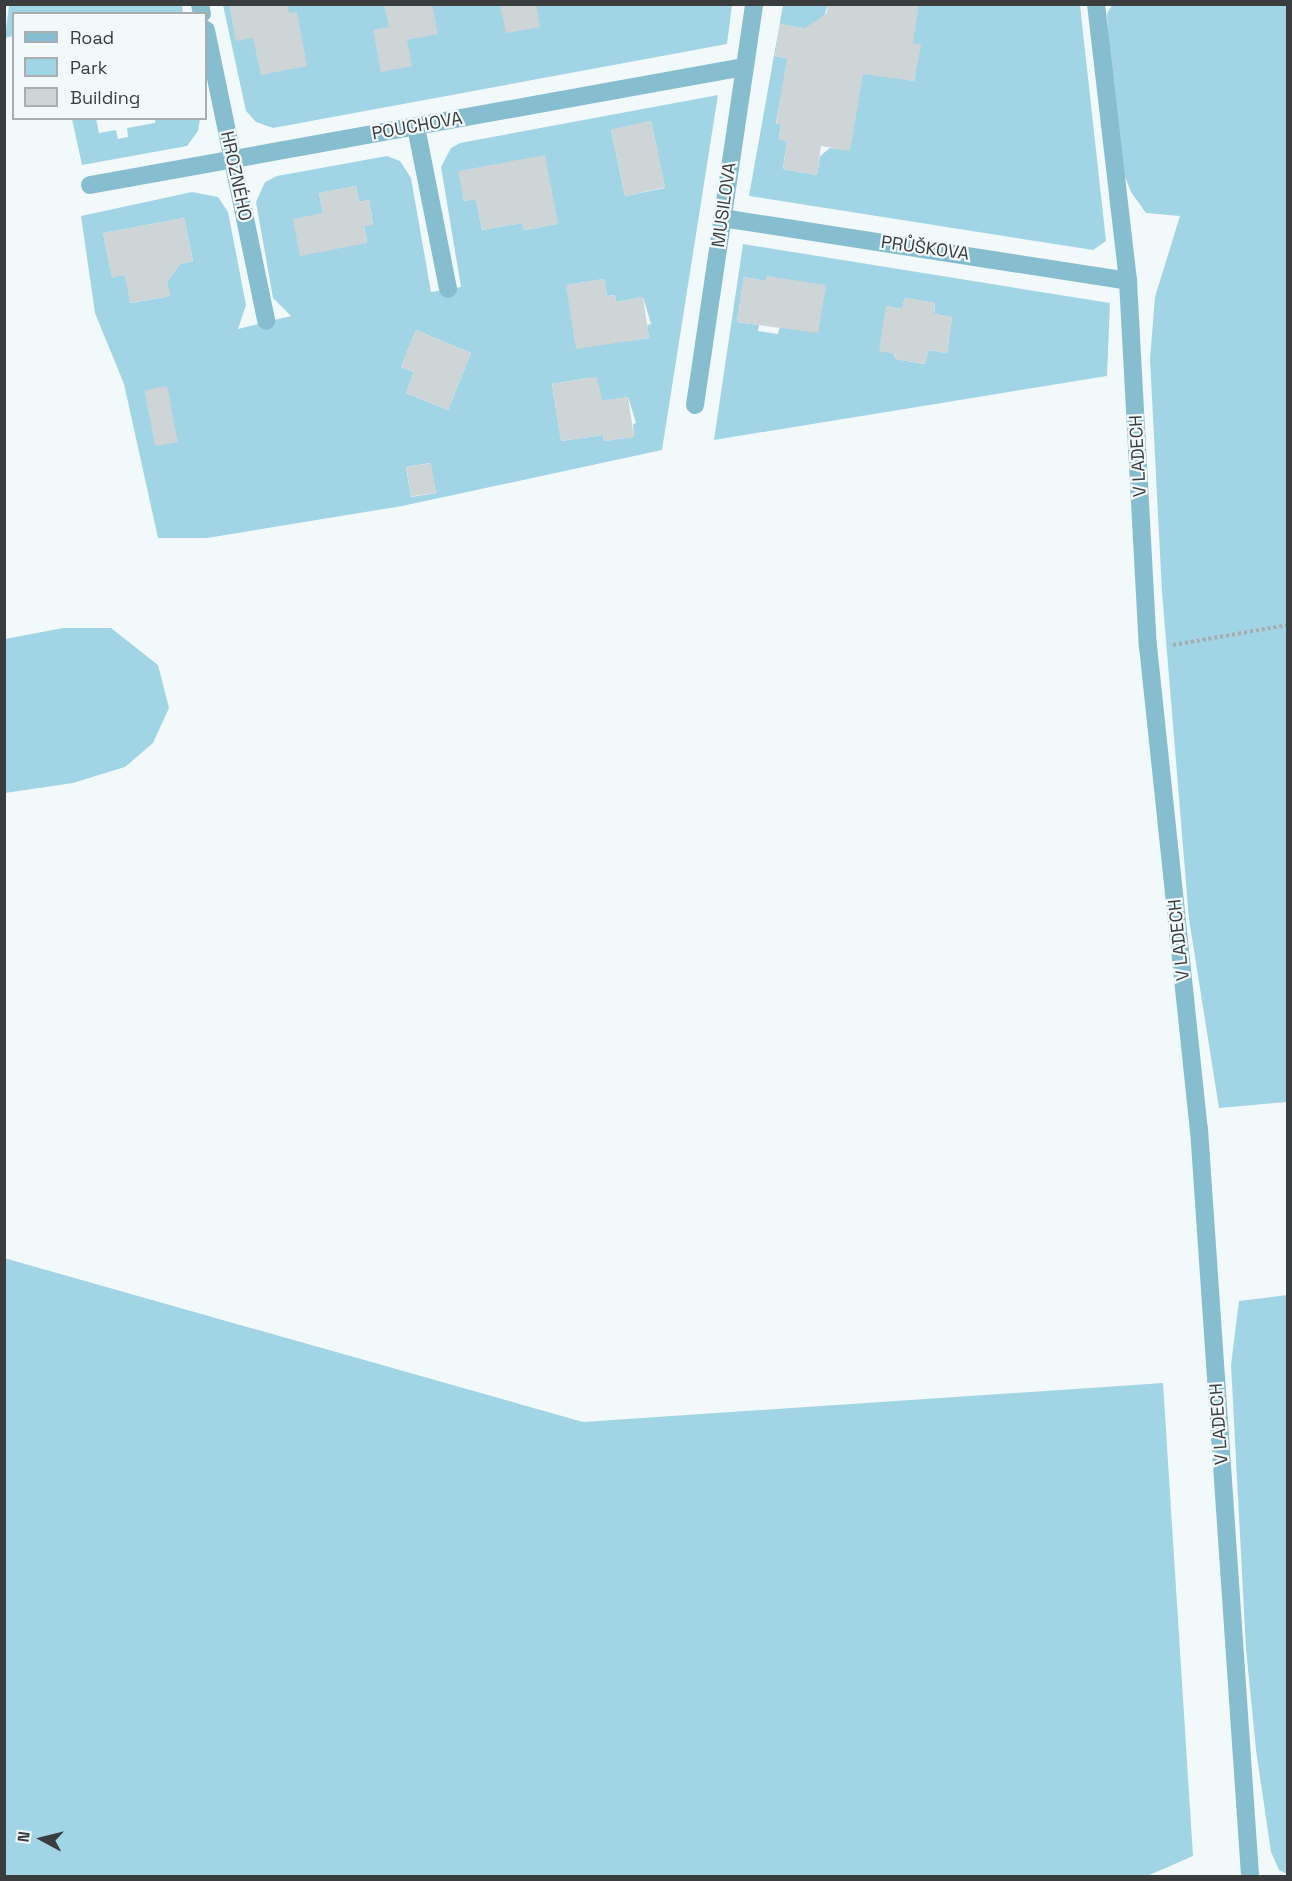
<!DOCTYPE html>
<meta charset="utf-8">
<style>
body{margin:0}
#map{position:relative;width:1292px;height:1881px;overflow:hidden;background:#f2f9fb;font-family:"Space Grotesk",sans-serif}
div>[style]{position:absolute}
[style*='--x']{left:calc(var(--x)*1px);top:calc(var(--y)*1px);width:calc(var(--w)*1px);rotate:calc(var(--a)*1deg)}
.green>*{inset:0;background:#a1d5e5}
.building>*{inset:0;background:#ced5d7;transform-origin:0 0}
.path>*{height:4px;margin-top:-2px;transform-origin:0;background:repeating-linear-gradient(90deg,#a7acae 0 3px,transparent 0 6px)}
.street>*{height:18px;margin:-9px;padding:0 9px;transform-origin:9px;border-radius:9px;background:#87becf}
span{translate:-50% -50%;white-space:nowrap;text-align:center;line-height:1.15;-webkit-text-stroke:4.5px #f2f9fb;paint-order:stroke}
.street-label{font-size:18px;color:#3a3d3e}
.frame{position:absolute;inset:0;border:6px solid #3a3d3e;pointer-events:none}
.legend{position:absolute;left:12px;top:12px;width:195px;height:108px;box-sizing:border-box;background:#f2f9fb;border:2px solid #a8aeaf;margin:0;padding:8px 10px;list-style:none;font-size:18px;color:#3a3d3e}
.legend li{display:flex;align-items:center;gap:12px;height:30px}
.legend b{width:30px;border:2px solid #a8aeaf}
.north{position:absolute;left:12px;top:1809px;width:60px;height:60px;-webkit-text-stroke:4px #f2f9fb;paint-order:stroke;rotate:277deg;font-size:16px;font-weight:700;line-height:24px;text-align:center;color:#3a3d3e}
.north::after{content:'';display:block;margin:auto;width:21px;height:27px;background:#3a3d3e;clip-path:polygon(50% 0,100% 100%,50% 72%,0 100%)}
</style>
<div id="map">
<div class="green">
<div style="clip-path:polygon(9px 5px,182px 5px,183px 13px,14px 14px,13px 36px,5px 38px)"></div>
<div style="clip-path:polygon(223px 5px,732px 5px,727px 44px,273px 128px,256px 122px,246px 111px)"></div>
<div style="clip-path:polygon(evenodd,783px 5px,828px 5px,819px 31px,780px 24px,775px 56px,914px 81px,920px 45px,900px 41px,919px 5px,1080px 5px,1106px 241px,1093px 250px,749px 196px,783px 5px,782px 90px,835px 99px,850px 150px,830px 148px,820px 156px,817px 175px,783px 169px,787px 141px,779px 139px,781px 124px,776px 123px,782px 90px)"></div>
<div style="clip-path:polygon(1112px 5px,1287px 5px,1287px 1102px,1219px 1108px,1189px 919px,1162px 592px,1150px 359px,1155px 297px,1180px 216px,1146px 213px,1131px 192px,1122px 169px,1111px 86px,1107px 14px)"></div>
<div style="clip-path:polygon(evenodd,718px 95px,662px 450px,402px 506px,207px 538px,158px 538px,124px 384px,95px 313px,81px 216px,192px 192px,218px 197px,228px 212px,246px 305px,238px 329px,291px 316px,273px 298px,256px 202px,265px 182px,277px 176px,387px 156px,400px 161px,411px 178px,431px 292px,461px 287px,441px 167px,451px 148px,460px 143px,718px 95px,651px 121px,665px 188px,625px 196px,611px 130px,651px 121px,718px 95px,459px 171px,557px 224px,524px 230px,522px 223px,482px 230px,476px 199px,464px 201px,459px 171px,718px 95px,356px 186px,359px 202px,369px 200px,373px 224px,364px 226px,367px 242px,300px 255px,323px 213px,319px 193px,356px 186px,718px 95px,184px 218px,193px 261px,180px 264px,167px 282px,170px 296px,131px 303px,125px 275px,112px 277px,103px 233px,184px 218px,718px 95px,604px 279px,607px 296px,615px 295px,616px 302px,643px 297px,651px 324px,647px 325px,649px 338px,620px 342px,575px 342px,567px 285px,604px 279px,718px 95px,416px 330px,471px 353px,448px 410px,406px 393px,414px 372px,401px 367px,416px 330px,718px 95px,589px 378px,592px 395px,602px 401px,628px 397px,636px 423px,633px 424px,634px 437px,604px 441px,603px 435px,561px 441px,552px 384px,589px 378px,718px 95px,430px 463px,436px 493px,411px 497px,406px 467px,430px 463px)"></div>
<div style="clip-path:polygon(72px 119px,96px 119px,99px 133px,116px 130px,118px 139px,128px 137px,127px 128px,155px 123px,155px 119px,200px 119px,198px 131px,187px 146px,82px 165px)"></div>
<div style="clip-path:polygon(evenodd,743px 244px,1110px 303px,1107px 376px,714px 440px,743px 244px,767px 276px,803px 284px,826px 285px,780px 326px,778px 334px,758px 331px,759px 325px,737px 322px,744px 277px,766px 281px,767px 276px,743px 244px,905px 298px,935px 303px,934px 314px,952px 317px,947px 353px,928px 350px,925px 364px,895px 359px,886px 306px,902px 309px,905px 298px)"></div>
<div style="clip-path:polygon(63px 628px,111px 628px,158px 665px,169px 708px,153px 743px,125px 767px,73px 783px,5px 793px,5px 639px)"></div>
<div style="clip-path:polygon(4px 1258px,583px 1422px,1163px 1383px,1193px 1856px,1147px 1876px,5px 1876px)"></div>
<div style="clip-path:polygon(1287px 1295px,1288px 1295px,1287px 1874px,1279px 1870px,1271px 1852px,1256px 1750px,1246px 1649px,1231px 1365px,1239px 1301px)"></div>
</div>
<div class="building">
<div style="clip-path:polygon(229px 4px,287px 4px,289px 13px,297px 12px,307px 66px,261px 75px,253px 38px,236px 41px)"></div>
<div style="clip-path:polygon(384px 4px,432px 4px,438px 34px,407px 40px,412px 66px,381px 72px,373px 30px,389px 27px)"></div>
<div style="clip-path:polygon(500px 4px,536px 4px,540px 27px,506px 33px)"></div>
<div style="clip-path:polygon(828px 4px,919px 4px,913px 43px,921px 45px,914px 81px,863px 74px,850px 151px,821px 146px,817px 175px,783px 169px,787px 141px,779px 140px,781px 124px,776px 124px,787px 58px,775px 56px,780px 24px,805px 28px,827px 13px)"></div>
<div style="left:651px;top:121px;width:68px;height:41px;rotate:78deg"></div>
<div style="clip-path:polygon(545px 155px,558px 224px,523px 230px,522px 223px,482px 230px,476px 199px,464px 201px,458px 171px)"></div>
<div style="clip-path:polygon(356px 186px,359px 202px,369px 200px,373px 225px,364px 226px,367px 243px,300px 256px,293px 219px,323px 213px,319px 193px)"></div>
<div style="clip-path:polygon(184px 218px,193px 261px,180px 264px,167px 282px,170px 296px,130px 303px,125px 275px,112px 278px,103px 233px)"></div>
<div style="clip-path:polygon(766px 276px,826px 285px,818px 333px,737px 322px,744px 277px,766px 281px)"></div>
<div style="clip-path:polygon(604px 279px,607px 296px,615px 295px,616px 302px,643px 297px,649px 338px,576px 349px,566px 285px)"></div>
<div style="clip-path:polygon(905px 298px,935px 303px,934px 314px,952px 317px,947px 353px,928px 350px,926px 364px,895px 359px,895px 354px,879px 351px,886px 306px,902px 309px)"></div>
<div style="clip-path:polygon(416px 330px,471px 353px,448px 410px,406px 393px,414px 372px,401px 367px)"></div>
<div style="clip-path:polygon(597px 377px,602px 400px,628px 397px,634px 437px,604px 441px,603px 435px,561px 441px,552px 384px)"></div>
<div style="left:167px;top:386px;width:57px;height:23px;rotate:79deg"></div>
<div style="left:431px;top:463px;width:30px;height:25px;rotate:81deg"></div>
</div>
<div class="path">
<div style="--x:1173;--y:645;--w:117;--a:-9.9"></div>
</div>
<div class="street">
<div style="--x:200;--y:4;--w:10;--a:79"></div>
<div style="--x:1096;--y:4;--w:279;--a:83.4"></div>
<div style="--x:1128;--y:281;--w:366;--a:86.9"></div>
<div style="--x:1148;--y:646;--w:486;--a:84"></div>
<div style="--x:1199;--y:1129;--w:749;--a:86.09"></div>
<div style="--x:206;--y:30;--w:297;--a:78.3"></div>
<div style="--x:416;--y:127;--w:165;--a:78.8"></div>
<div style="--x:90;--y:185;--w:665;--a:-10.23"></div>
<div style="--x:722;--y:218;--w:411;--a:8.8"></div>
<div style="--x:695;--y:405;--w:405;--a:-81.6"></div>
</div>
<div class="street-label">
<span style="left:417px;top:126px;rotate:-10deg">POUCHOVA</span>
<span style="left:236px;top:176px;rotate:78deg">HROZNÉHO</span>
<span style="left:724px;top:205px;rotate:-82deg">MUSILOVA</span>
<span style="left:925px;top:248px;rotate:8deg">PRŮŠKOVA</span>
<span style="left:1138px;top:456px;rotate:-93deg">V LADECH</span>
<span style="left:1179px;top:940px;rotate:-96deg">V LADECH</span>
<span style="left:1219px;top:1424px;rotate:-94deg">V LADECH</span>
</div>
<div class="frame"></div>
<ul class="legend">
<li><b style="height:8px;background:#87becf"></b>Road</li>
<li><b style="height:16px;background:#a1d5e5"></b>Park</li>
<li><b style="height:16px;background:#ced5d7"></b>Building</li>
</ul>
<div class="north">N</div>
</div>
